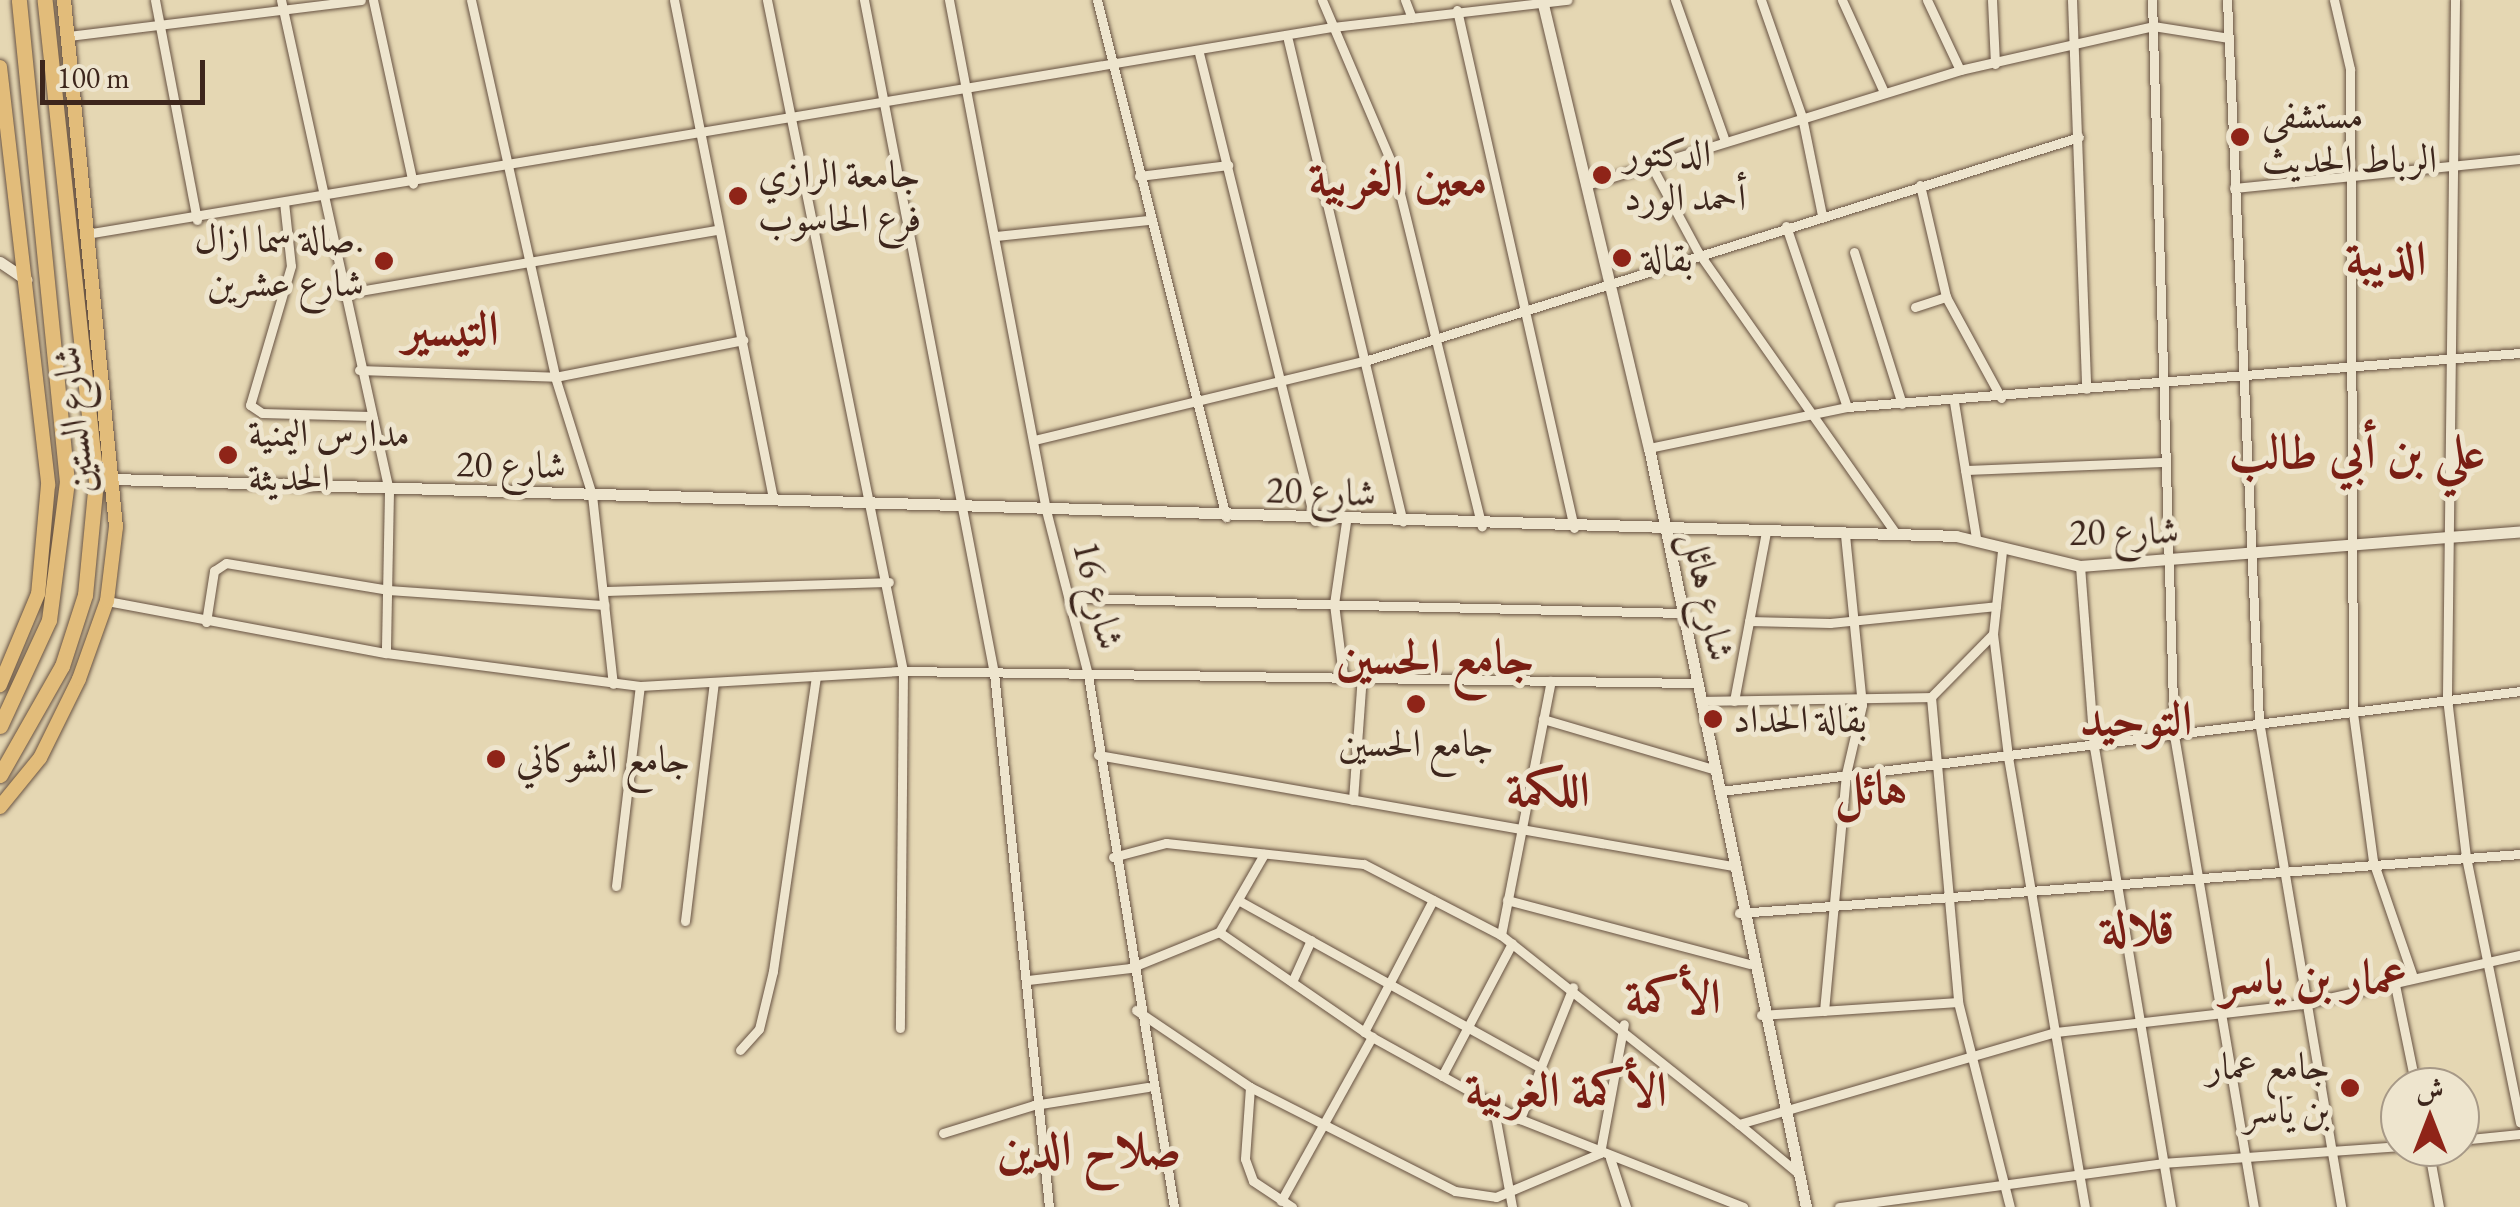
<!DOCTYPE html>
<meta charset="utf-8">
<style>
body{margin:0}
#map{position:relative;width:2520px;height:1207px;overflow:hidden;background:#e5d7b3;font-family:"EB Garamond",Amiri,serif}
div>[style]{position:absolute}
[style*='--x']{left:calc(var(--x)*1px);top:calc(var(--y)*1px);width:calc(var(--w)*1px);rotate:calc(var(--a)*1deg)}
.roads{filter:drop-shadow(0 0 2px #675242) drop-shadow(0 0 2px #675242)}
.minor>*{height:9px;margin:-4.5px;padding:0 4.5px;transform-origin:4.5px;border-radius:4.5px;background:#eee5ce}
.tertiary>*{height:11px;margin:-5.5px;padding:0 5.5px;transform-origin:5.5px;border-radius:5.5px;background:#eee5ce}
.primary>*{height:14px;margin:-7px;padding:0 7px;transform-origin:7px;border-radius:7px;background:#e2bc7a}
.trunk>*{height:15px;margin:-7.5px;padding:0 7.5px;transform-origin:7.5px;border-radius:7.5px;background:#e2bc7a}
.dots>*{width:28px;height:28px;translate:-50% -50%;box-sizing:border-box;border:5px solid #eee5ce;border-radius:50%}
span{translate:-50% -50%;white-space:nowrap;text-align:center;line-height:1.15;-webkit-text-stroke:10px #eee5ce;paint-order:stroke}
.poi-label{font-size:38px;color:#3d261c}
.left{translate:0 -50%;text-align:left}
.right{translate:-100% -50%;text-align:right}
.street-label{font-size:38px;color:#3d261c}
.district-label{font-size:48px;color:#7a1f14;font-weight:700}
.north{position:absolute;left:2380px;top:1067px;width:100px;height:100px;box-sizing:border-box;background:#eee5ce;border:2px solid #a79987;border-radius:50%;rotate:0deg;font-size:28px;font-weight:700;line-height:40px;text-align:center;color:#3d261c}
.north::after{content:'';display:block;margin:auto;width:35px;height:45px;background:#8f2418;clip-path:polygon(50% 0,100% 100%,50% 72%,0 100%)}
.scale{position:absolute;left:40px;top:60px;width:165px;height:45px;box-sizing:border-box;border:5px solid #3d261c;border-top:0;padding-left:12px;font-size:30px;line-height:35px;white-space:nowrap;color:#3d261c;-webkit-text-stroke:8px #eee5ce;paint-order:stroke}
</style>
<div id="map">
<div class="roads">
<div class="minor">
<div style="--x:155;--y:0;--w:224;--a:79.2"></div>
<div style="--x:281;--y:0;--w:503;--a:77.59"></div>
<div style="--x:389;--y:491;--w:162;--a:91.1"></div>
<div style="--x:373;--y:0;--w:188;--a:77.7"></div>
<div style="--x:471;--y:0;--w:386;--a:77.4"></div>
<div style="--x:555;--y:377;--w:124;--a:72.6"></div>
<div style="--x:592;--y:495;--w:190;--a:83.7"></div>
<div style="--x:674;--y:0;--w:508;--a:78.76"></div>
<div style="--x:767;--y:0;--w:685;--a:78.54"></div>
<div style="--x:903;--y:671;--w:357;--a:90.5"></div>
<div style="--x:864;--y:0;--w:685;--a:79.07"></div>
<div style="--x:994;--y:673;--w:537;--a:84.12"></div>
<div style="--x:949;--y:0;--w:519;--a:79.23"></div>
<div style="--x:1046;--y:510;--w:170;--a:75.7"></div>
<div style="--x:1088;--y:675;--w:539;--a:80.82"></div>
<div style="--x:1097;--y:0;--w:533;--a:75.99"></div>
<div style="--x:1322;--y:0;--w:184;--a:66.9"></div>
<div style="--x:1394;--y:169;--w:368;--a:76.2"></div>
<div style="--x:1405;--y:0;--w:19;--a:69"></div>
<div style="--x:1675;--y:0;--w:146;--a:70.5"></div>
<div style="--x:1761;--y:0;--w:124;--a:70.7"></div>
<div style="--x:1802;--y:117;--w:100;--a:78.5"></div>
<div style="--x:1842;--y:0;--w:101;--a:65.5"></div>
<div style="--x:1927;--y:0;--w:77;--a:64.8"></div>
<div style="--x:1992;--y:0;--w:64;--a:87.3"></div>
<div style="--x:2072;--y:0;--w:389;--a:87.9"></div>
<div style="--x:2152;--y:0;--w:735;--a:88.29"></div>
<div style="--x:2174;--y:735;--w:479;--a:80.4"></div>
<div style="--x:2227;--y:0;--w:722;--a:87.46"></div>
<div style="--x:2259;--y:721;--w:493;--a:80.4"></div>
<div style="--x:2334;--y:0;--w:71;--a:76.9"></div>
<div style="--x:2350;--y:69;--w:644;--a:89.73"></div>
<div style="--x:2353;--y:713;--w:149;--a:82.3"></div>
<div style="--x:2373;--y:861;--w:120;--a:71"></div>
<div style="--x:2455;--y:0;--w:698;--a:90.66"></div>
<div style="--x:2447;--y:698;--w:160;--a:83.2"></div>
<div style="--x:2466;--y:857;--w:271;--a:78.5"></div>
<div style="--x:1457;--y:10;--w:531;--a:77.27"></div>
<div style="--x:69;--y:36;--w:294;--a:-7"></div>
<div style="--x:1288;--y:40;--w:495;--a:76.6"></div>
<div style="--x:1199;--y:53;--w:482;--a:76.1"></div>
<div style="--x:1650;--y:163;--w:101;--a:61.7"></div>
<div style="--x:1698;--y:252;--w:346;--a:54.9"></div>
<div style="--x:1139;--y:176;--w:90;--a:-7"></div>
<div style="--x:1590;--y:184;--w:387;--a:-17.1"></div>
<div style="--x:1960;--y:70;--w:198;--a:-12.8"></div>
<div style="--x:2153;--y:26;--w:77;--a:9"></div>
<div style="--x:1920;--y:185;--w:115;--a:76.9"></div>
<div style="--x:2234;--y:188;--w:287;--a:-5.8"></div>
<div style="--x:284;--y:202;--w:64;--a:83.8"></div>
<div style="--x:291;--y:266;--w:145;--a:106.4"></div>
<div style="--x:250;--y:405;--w:14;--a:34"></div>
<div style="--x:262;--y:413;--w:108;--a:1.6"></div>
<div style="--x:1786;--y:226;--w:191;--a:71.4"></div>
<div style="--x:86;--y:234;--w:1264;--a:-9.43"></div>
<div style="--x:1333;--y:27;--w:236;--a:-6.6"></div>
<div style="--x:996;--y:236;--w:153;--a:-6"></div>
<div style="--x:1854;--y:252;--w:159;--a:72.5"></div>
<div style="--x:342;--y:294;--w:381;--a:-9.7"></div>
<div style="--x:1915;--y:307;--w:33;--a:-18"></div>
<div style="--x:1946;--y:297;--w:115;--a:61.4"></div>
<div style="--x:359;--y:370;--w:196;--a:2"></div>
<div style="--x:555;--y:377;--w:192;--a:-11.1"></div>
<div style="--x:1954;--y:402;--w:138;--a:80.8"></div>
<div style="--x:1034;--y:440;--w:343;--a:-13.5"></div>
<div style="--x:1368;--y:360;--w:745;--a:-17.41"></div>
<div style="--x:1649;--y:448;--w:202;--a:-11.7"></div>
<div style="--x:1847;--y:407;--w:675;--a:-4.59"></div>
<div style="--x:1965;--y:470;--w:199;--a:-2.3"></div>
<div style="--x:2002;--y:551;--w:83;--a:96.2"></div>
<div style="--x:1993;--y:634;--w:124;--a:83"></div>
<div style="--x:2008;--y:757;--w:457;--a:80.3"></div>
<div style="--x:2080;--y:566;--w:182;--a:85.6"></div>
<div style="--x:2094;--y:747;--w:466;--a:80.5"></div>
<div style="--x:603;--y:591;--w:286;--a:-1.8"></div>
<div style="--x:1073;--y:598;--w:608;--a:1.41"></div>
<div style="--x:107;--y:601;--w:284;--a:10.6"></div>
<div style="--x:386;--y:653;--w:256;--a:7.4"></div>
<div style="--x:640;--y:686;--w:263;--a:-3.3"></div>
<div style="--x:903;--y:671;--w:794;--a:0.87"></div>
<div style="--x:1749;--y:621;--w:81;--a:1.4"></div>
<div style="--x:1830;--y:623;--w:167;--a:-5.8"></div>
<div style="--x:206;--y:622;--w:52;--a:-81.1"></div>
<div style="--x:214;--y:571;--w:14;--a:-34"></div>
<div style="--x:226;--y:563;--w:165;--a:9.4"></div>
<div style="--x:389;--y:590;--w:216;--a:4"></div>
<div style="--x:1343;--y:675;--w:72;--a:-97.2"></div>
<div style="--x:1334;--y:604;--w:83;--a:-81.7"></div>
<div style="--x:1931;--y:697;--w:306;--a:84.9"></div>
<div style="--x:1958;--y:1002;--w:211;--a:75.8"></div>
<div style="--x:1703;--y:701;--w:228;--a:-1"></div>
<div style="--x:1931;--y:697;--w:88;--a:-45.5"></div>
<div style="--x:1734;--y:701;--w:172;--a:-79.3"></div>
<div style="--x:1543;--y:719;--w:180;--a:16.4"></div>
<div style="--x:1098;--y:755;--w:645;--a:9.92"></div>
<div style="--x:1721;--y:791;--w:805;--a:-7.13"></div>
<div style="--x:1353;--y:800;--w:125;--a:-85.9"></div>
<div style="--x:1113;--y:857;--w:55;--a:-14.8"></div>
<div style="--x:1166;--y:843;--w:199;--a:6.1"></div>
<div style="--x:1364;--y:864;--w:154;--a:27.4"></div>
<div style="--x:1501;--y:935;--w:304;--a:38.5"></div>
<div style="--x:1739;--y:1124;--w:330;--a:-16.2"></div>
<div style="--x:2056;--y:1032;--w:248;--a:-6.5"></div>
<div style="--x:2302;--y:1004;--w:223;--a:-12.7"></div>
<div style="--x:616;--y:886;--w:201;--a:-83.2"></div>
<div style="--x:1238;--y:900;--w:344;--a:29"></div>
<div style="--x:1507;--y:900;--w:251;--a:14.8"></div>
<div style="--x:1739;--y:913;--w:783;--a:-4.32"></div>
<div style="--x:685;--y:921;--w:240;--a:-83.1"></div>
<div style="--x:1219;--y:932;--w:90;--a:-60"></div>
<div style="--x:1501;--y:935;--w:259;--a:-78.9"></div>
<div style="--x:1028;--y:980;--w:103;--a:-6.7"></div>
<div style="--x:1130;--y:968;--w:96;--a:-22"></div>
<div style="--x:1219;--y:932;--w:186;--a:34.5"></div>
<div style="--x:1372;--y:1037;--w:169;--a:29"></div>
<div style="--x:1520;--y:1119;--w:240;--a:21.5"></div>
<div style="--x:2394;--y:980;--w:109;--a:78.4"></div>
<div style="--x:1292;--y:982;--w:46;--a:-65.7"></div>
<div style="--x:1136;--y:1010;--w:138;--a:34"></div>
<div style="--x:1250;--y:1087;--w:230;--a:26.9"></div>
<div style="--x:1455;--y:1191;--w:41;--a:8.3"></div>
<div style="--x:1496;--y:1197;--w:113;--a:-22.9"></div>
<div style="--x:1600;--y:1153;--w:131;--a:-79.5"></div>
<div style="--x:1824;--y:1011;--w:238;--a:-84.7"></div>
<div style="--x:1846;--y:774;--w:71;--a:-76.9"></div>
<div style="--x:1862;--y:705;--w:171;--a:-95.7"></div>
<div style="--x:1761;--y:1015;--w:197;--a:-3.8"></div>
<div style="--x:1364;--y:1032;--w:149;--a:-62.4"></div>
<div style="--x:740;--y:1050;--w:28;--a:-48"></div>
<div style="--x:759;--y:1029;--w:60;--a:-76.4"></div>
<div style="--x:773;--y:971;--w:298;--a:-81.7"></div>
<div style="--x:1442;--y:1076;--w:150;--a:-62.2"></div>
<div style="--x:1250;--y:1087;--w:72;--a:94"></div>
<div style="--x:1245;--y:1159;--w:23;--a:70"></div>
<div style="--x:1253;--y:1181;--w:47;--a:33.7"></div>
<div style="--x:1493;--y:1104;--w:105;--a:79.5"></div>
<div style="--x:1520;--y:1119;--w:142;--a:-68.1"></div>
<div style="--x:1739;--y:1124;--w:77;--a:39.7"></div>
<div style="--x:943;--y:1133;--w:95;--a:-17.1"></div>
<div style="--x:1034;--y:1105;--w:115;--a:-9"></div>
<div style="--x:2460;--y:1140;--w:60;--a:-5.7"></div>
<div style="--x:2428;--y:1147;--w:61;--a:79.6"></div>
<div style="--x:1610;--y:1158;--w:52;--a:71.9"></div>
<div style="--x:1281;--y:1201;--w:188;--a:-61"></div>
<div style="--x:1839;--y:1207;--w:327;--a:-7.7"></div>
<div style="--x:2163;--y:1163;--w:238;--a:-4.1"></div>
</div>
<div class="tertiary">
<div style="--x:1542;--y:0;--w:461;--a:76.6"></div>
<div style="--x:1649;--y:448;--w:775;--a:78.31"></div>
<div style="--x:0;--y:262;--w:32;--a:34"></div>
<div style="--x:114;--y:479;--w:1843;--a:1.77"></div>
<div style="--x:1956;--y:536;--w:128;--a:13.6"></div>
<div style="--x:2080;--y:566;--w:441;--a:-4.5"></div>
</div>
<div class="primary">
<div style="--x:0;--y:67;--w:421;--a:83.4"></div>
<div style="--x:48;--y:485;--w:109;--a:95.2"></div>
<div style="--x:38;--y:594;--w:99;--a:112.7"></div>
<div style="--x:0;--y:807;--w:63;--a:-50.8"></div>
<div style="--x:40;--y:758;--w:88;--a:-63.7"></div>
<div style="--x:79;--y:679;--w:83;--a:-70.3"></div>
<div style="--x:107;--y:601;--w:75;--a:-83.1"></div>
<div style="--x:116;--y:527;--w:530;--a:-95.64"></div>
</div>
<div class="trunk">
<div style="--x:0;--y:726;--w:117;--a:-65.2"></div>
<div style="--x:49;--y:620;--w:139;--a:-82.6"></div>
<div style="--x:67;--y:482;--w:484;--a:-95.7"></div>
<div style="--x:0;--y:775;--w:125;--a:-60.4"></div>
<div style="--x:62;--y:666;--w:75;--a:-72.1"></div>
<div style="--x:85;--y:595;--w:115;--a:-84.5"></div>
<div style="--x:96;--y:481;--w:484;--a:-96.1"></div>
</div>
</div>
<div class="dots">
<div style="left:2240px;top:137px;background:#8f2418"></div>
<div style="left:1602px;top:175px;background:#8f2418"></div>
<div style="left:738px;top:196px;background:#8f2418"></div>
<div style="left:1622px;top:258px;background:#8f2418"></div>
<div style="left:384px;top:261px;background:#8f2418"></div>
<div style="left:228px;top:455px;background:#8f2418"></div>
<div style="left:1416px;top:704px;background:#8f2418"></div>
<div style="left:1713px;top:719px;background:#8f2418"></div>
<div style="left:496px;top:759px;background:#8f2418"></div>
<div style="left:2350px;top:1088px;background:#8f2418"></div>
</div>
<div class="poi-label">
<span class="left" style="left:2262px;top:137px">مستشفى<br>الرباط الحديث</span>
<span class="left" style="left:1624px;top:175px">الدكتور<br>أحمد الورد</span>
<span class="left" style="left:758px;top:196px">جامعة الرازي<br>فرع الحاسوب</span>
<span class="right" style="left:364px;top:261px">صالة سما ازال.<br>شارع عشرين</span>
<span class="left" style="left:1642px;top:258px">بقالة</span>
<span class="left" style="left:248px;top:455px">مدارس اليمنية<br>الحديثة</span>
<span class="left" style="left:1733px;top:719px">بقالة الحداد</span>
<span style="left:1416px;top:743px">جامع الحسين</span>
<span class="left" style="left:516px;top:759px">جامع الشوكاني</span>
<span class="right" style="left:2330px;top:1088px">جامع عمار<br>بن ياسر</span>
</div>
<div class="street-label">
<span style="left:73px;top:420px;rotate:-96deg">شارع الستين</span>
<span style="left:511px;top:464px;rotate:1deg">شارع 20</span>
<span style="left:1321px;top:491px;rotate:2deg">شارع 20</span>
<span style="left:2124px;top:531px;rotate:-1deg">شارع 20</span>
<span style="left:1099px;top:595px;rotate:76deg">شارع 16</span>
<span style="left:1709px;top:596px;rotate:78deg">شارع هائل</span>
</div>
<div class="district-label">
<span style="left:1398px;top:179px">معين الغربية</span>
<span style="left:2386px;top:259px">الذيبة</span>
<span style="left:451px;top:329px">التيسير</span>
<span style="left:2357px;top:452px">علي بن أبي طالب</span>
<span style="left:1435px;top:657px">جامع الحسين</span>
<span style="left:2136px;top:719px">التوحيد</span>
<span style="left:1871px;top:788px">هائل</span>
<span style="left:1548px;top:790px">اللكمة</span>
<span style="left:2138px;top:927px">قلالة</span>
<span style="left:2314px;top:977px">عمار بن ياسر</span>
<span style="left:1673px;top:997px">الأكمة</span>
<span style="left:1566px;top:1090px">الأكمة الغربية</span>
<span style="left:1089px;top:1149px">صلاح الدين</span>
</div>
<div class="north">ش</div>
<div class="scale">100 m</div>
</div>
